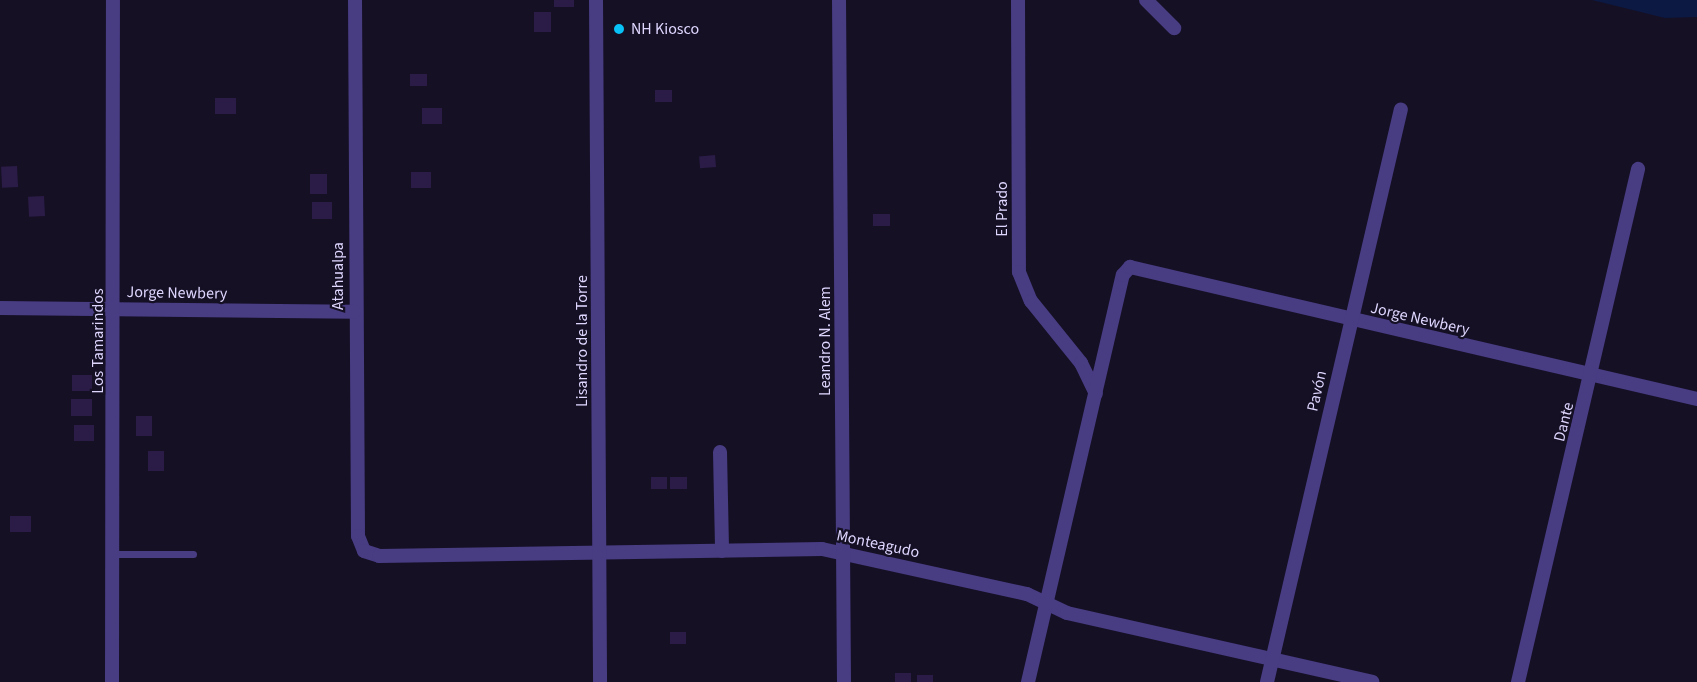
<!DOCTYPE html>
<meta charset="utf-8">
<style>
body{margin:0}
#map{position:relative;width:1697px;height:682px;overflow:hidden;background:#161025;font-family:"Source Sans 3",sans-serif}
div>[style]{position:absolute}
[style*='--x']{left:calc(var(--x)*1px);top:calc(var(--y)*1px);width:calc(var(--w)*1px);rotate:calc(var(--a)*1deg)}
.water>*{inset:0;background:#0c1942}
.building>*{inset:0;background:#2a1c46;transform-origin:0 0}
.lane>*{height:7px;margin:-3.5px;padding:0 3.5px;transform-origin:3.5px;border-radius:3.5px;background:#483c83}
.street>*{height:14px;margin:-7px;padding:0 7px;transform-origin:7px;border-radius:7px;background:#483c83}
.dots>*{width:16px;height:16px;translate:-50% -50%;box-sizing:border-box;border:3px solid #161025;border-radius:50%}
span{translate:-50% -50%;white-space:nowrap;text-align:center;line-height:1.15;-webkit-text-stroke:4.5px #161025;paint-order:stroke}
.poi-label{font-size:16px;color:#dfd6fe}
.left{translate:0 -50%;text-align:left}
.street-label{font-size:16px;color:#dfd6fe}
</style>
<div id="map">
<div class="water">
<div style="clip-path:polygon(1592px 0,1697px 0,1697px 17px,1665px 18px)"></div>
</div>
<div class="building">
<div style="left:554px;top:0;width:20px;height:7px"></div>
<div style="left:551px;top:12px;width:20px;height:17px;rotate:90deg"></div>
<div style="left:427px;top:74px;width:12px;height:17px;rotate:90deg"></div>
<div style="left:655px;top:90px;width:17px;height:12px"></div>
<div style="left:215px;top:98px;width:21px;height:16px"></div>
<div style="left:422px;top:108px;width:20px;height:16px"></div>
<div style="left:715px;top:155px;width:12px;height:16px;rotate:85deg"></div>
<div style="left:17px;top:166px;width:21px;height:16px;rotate:87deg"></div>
<div style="left:411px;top:172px;width:20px;height:16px"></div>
<div style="left:310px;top:174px;width:17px;height:20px"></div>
<div style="left:44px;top:196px;width:20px;height:16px;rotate:87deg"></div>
<div style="left:332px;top:202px;width:17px;height:20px;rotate:90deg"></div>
<div style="left:873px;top:214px;width:17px;height:12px"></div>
<div style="left:72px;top:375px;width:20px;height:16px"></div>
<div style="left:71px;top:399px;width:21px;height:17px"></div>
<div style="left:136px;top:416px;width:16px;height:20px"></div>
<div style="left:74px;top:425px;width:20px;height:16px"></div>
<div style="left:148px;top:451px;width:16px;height:20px"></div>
<div style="left:651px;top:477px;width:16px;height:12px"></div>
<div style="left:670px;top:477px;width:17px;height:12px"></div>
<div style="left:10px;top:516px;width:21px;height:16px"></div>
<div style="left:670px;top:632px;width:16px;height:12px"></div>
<div style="left:895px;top:673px;width:16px;height:9px"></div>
<div style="left:917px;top:675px;width:16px;height:7px"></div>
</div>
<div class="lane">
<div style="--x:113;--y:554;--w:80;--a:0"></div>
</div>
<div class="street">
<div style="--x:355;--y:0;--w:536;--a:89.68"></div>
<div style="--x:358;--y:536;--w:16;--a:68"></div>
<div style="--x:364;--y:551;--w:16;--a:18"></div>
<div style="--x:379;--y:556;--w:443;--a:-0.9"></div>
<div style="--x:822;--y:549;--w:210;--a:12.4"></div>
<div style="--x:1027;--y:594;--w:44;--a:25.4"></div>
<div style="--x:1067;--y:613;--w:313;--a:12.7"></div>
<div style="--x:596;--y:0;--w:682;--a:89.66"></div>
<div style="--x:839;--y:0;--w:682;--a:89.58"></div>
<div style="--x:1018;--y:0;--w:272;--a:89.8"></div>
<div style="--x:1019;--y:272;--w:31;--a:68"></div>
<div style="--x:1031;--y:301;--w:80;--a:51.1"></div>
<div style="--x:1081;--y:363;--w:34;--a:64"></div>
<div style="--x:1146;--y:0;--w:40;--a:45"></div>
<div style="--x:0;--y:308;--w:354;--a:0.6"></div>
<div style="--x:720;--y:452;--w:99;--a:88.8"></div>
<div style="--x:112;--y:682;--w:682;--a:-89.92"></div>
<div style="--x:1028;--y:682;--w:418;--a:-76.9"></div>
<div style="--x:1123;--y:275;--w:11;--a:-49"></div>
<div style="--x:1130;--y:267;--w:582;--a:13.11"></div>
<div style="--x:1267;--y:682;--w:588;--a:-76.84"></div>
<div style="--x:1518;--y:682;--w:527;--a:-76.83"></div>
</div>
<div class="dots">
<div style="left:619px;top:29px;background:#08c1f7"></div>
</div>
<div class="poi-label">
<span class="left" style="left:631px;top:29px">NH Kiosco</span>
</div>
<div class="street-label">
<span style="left:1002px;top:209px;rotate:-90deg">El Prado</span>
<span style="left:338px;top:276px;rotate:-90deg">Atahualpa</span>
<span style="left:177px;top:293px;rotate:1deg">Jorge Newbery</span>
<span style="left:1420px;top:319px;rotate:13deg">Jorge Newbery</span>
<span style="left:98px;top:341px;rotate:-90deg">Los Tamarindos</span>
<span style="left:582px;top:341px;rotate:-90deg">Lisandro de la Torre</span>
<span style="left:825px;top:341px;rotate:-90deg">Leandro N. Alem</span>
<span style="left:1317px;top:391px;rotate:-77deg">Pavón</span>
<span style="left:1564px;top:422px;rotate:-76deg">Dante</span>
<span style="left:878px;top:544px;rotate:12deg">Monteagudo</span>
</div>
</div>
